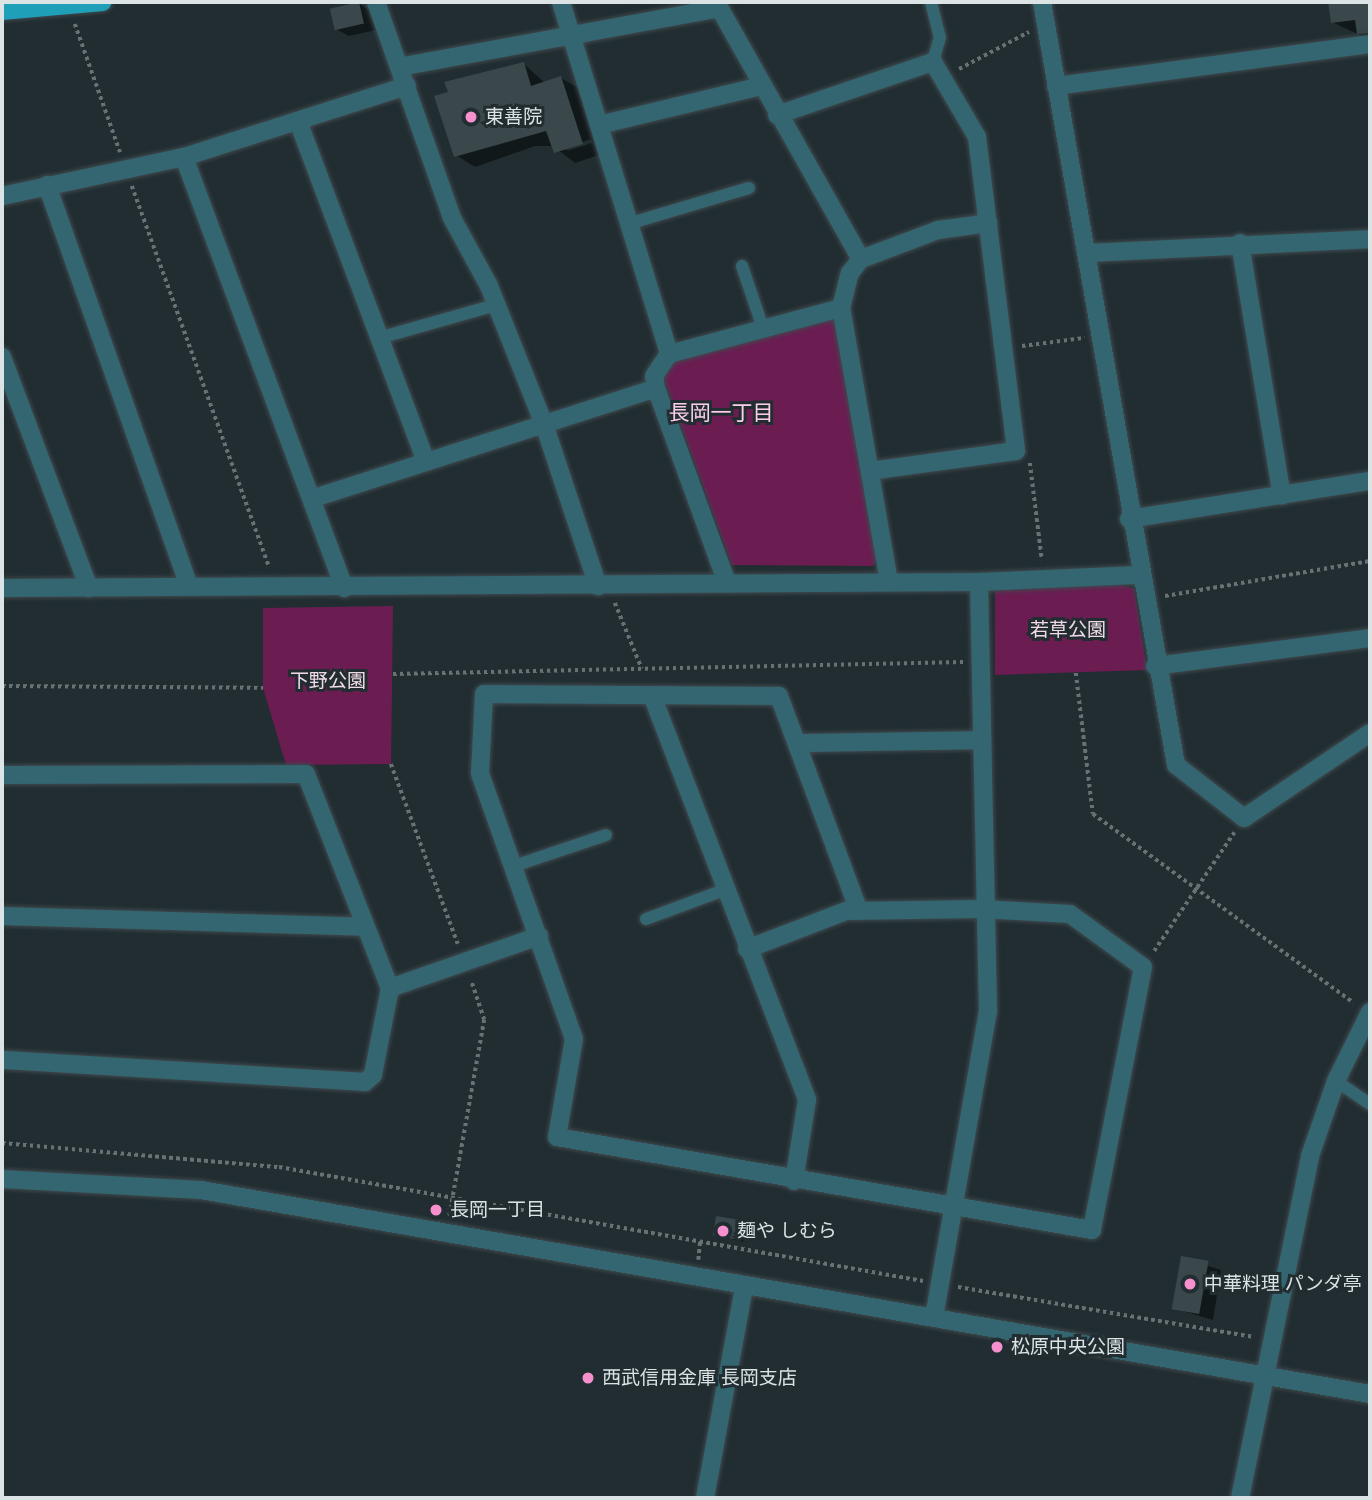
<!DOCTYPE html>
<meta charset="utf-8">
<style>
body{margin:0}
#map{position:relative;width:1372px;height:1500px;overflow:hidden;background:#212d31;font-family:Rubik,"Noto Sans JP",sans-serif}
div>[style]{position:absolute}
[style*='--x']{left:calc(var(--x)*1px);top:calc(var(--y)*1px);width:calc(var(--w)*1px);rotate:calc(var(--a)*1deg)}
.green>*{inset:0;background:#6b1d52}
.shadow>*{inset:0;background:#0007}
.building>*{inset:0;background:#3a474b;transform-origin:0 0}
.path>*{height:3.5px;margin-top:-1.75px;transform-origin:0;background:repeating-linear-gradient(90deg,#677275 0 3.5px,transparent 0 7px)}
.roads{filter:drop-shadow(0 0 2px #3f4a4e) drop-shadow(0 0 2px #3f4a4e)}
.service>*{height:12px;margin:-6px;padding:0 6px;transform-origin:6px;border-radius:6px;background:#346672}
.minor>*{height:18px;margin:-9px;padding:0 9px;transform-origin:9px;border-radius:9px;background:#346672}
.tertiary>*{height:18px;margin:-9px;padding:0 9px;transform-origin:9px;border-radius:9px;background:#346672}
.primary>*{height:18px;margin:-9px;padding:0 9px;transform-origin:9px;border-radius:9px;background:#209fb9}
.dots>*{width:19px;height:19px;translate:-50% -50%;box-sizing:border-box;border:4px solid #212d31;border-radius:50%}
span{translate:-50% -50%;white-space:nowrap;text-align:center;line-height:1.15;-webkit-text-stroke:6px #212d31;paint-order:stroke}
.poi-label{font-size:19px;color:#dbe3e5}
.left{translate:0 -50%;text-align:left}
.park-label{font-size:19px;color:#f1dae7}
.neighbourhood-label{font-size:21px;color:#fbcee7}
.frame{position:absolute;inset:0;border:4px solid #dbe3e5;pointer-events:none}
</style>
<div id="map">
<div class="green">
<div style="clip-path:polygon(831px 317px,839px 322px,879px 558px,873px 566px,732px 565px,662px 374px,676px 359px)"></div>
<div style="clip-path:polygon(1123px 585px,1134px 589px,1147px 670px,995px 675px,995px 587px)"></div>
<div style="clip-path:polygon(393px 606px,391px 764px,286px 765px,263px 688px,263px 608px)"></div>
</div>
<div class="shadow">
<div style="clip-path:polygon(1329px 2px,1370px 2px,1370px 40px,1332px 22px)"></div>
<div style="clip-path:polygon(359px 4px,372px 11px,376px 30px,349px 36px,336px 29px)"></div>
<div style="clip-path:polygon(evenodd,524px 64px,545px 83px,561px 78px,580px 89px,602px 154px,575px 163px,553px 146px,535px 146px,475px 167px,456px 155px,524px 64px,591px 139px,592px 143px,567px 151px,567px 147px,591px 139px)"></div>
<div style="clip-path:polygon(740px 1222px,746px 1225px,743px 1242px,715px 1235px)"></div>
<div style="clip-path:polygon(1183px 1258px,1221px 1270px,1213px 1320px,1173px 1308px)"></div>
</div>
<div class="building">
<div style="left:359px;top:2px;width:22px;height:30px;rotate:77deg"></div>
<div style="clip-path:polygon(1328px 2px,1370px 2px,1370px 33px,1357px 34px,1355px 20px,1331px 23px)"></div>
<div style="clip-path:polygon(524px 62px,531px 86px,561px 76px,583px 144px,554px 153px,546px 131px,454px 157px,434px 96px,448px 92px,444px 82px)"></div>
<div style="left:716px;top:1216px;width:25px;height:20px;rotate:9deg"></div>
<div style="left:1181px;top:1256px;width:28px;height:54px;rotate:10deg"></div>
</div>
<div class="path">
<div style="--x:75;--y:24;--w:136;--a:70.6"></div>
<div style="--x:959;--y:69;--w:79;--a:-27.9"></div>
<div style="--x:132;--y:186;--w:405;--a:70.2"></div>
<div style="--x:1022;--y:346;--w:63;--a:-7.4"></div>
<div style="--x:1030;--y:463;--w:98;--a:82.9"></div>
<div style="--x:1165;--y:596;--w:208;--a:-9.7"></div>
<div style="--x:615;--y:603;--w:71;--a:67.8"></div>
<div style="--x:1076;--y:673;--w:142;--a:83.1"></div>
<div style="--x:1093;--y:814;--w:322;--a:35.9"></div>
<div style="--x:393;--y:674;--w:571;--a:-1.2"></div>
<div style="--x:2;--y:686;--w:261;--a:0.4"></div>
<div style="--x:391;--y:764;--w:192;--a:69.6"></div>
<div style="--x:1154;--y:951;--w:143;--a:-55.9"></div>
<div style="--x:2;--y:1143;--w:278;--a:5"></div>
<div style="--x:279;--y:1167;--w:654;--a:10.04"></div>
<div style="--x:449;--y:1216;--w:199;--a:-79.9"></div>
<div style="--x:484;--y:1020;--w:41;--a:-108.4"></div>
<div style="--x:698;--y:1260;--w:19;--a:-84"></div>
<div style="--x:958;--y:1287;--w:300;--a:9.6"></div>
</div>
<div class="roads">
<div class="service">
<div style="--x:931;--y:2;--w:36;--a:76"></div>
<div style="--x:940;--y:37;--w:26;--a:106"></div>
<div style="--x:631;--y:223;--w:123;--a:-16.5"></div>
<div style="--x:742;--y:266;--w:65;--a:71.3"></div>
<div style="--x:379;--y:338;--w:122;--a:-15.8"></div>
<div style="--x:514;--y:866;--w:97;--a:-18.6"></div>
<div style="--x:646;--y:919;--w:83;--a:-20.4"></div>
<div style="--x:1336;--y:1081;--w:41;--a:34.1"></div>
</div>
<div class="minor">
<div style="--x:376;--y:2;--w:229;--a:70.6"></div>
<div style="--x:452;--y:218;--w:77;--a:61.4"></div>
<div style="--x:489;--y:286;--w:149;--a:68.3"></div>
<div style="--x:544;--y:424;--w:171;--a:71.6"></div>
<div style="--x:561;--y:2;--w:368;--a:72.9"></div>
<div style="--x:716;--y:2;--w:295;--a:60.6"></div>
<div style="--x:1042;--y:2;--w:775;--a:80.04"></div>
<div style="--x:1176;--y:765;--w:86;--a:37.9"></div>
<div style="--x:1244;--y:818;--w:152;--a:-34"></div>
<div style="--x:399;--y:67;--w:325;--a:-10.4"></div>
<div style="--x:1056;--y:86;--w:317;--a:-7.6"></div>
<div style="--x:777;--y:115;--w:165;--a:-18.8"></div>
<div style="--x:933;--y:62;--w:87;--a:59.6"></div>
<div style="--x:977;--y:137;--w:316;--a:82.9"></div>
<div style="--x:1016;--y:451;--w:147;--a:172.2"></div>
<div style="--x:298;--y:121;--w:364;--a:69.4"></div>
<div style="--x:599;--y:125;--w:167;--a:-13.5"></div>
<div style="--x:184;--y:157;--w:460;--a:69.6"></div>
<div style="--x:47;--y:185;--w:424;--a:70.5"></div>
<div style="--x:2;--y:196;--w:186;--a:-12.1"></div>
<div style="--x:184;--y:157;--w:234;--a:-17.7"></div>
<div style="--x:1240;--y:243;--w:256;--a:80.6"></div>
<div style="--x:1087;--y:253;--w:283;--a:-2.8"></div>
<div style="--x:2;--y:357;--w:247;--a:69.4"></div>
<div style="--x:656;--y:388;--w:208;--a:70"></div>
<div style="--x:314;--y:498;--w:359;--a:-17.8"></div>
<div style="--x:656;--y:388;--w:12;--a:-99"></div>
<div style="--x:654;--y:376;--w:27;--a:-56"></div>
<div style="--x:669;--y:354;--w:178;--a:-15"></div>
<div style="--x:1129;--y:519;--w:244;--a:-9"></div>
<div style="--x:889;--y:582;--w:278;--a:-99.9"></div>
<div style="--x:841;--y:308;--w:36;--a:-76"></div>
<div style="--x:850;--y:273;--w:18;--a:-52"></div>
<div style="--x:861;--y:259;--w:82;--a:-20.6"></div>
<div style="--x:938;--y:230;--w:51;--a:-7.8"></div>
<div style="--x:979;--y:582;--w:159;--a:-2.5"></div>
<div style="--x:1155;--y:666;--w:217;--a:-7.4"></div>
<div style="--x:653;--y:698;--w:430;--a:69"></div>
<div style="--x:807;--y:1100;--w:82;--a:99.1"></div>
<div style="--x:798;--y:743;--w:183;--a:-0.9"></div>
<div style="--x:2;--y:775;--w:304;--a:-0.2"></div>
<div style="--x:306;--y:774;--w:230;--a:68.6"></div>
<div style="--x:390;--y:988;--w:89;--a:101.1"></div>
<div style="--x:373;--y:1075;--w:11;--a:139"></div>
<div style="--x:365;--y:1082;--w:364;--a:-176.5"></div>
<div style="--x:2;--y:916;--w:363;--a:1.7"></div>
<div style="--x:747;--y:949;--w:106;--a:-21"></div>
<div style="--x:846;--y:911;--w:136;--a:-0.8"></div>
<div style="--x:982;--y:909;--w:88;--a:3.3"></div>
<div style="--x:1070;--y:914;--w:90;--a:36"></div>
<div style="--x:1143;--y:967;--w:268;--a:101"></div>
<div style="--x:1092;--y:1230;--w:543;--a:-170.14"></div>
<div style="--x:557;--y:1137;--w:99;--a:-80.2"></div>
<div style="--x:574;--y:1039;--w:282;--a:-109.5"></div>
<div style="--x:480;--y:773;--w:79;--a:-87.1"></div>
<div style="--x:484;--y:694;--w:295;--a:0.4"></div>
<div style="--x:779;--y:696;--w:229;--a:69.6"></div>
<div style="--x:390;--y:988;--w:158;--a:-19.2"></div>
</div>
<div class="tertiary">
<div style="--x:2;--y:588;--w:977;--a:-0.35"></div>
<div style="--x:979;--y:582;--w:429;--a:88.8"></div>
<div style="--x:988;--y:1011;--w:311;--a:100"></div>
<div style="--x:2;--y:1179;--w:199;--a:3.2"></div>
<div style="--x:201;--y:1190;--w:1187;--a:9.9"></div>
<div style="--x:705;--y:1498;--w:214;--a:-79.5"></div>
<div style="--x:1240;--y:1498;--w:349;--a:-78.4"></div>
<div style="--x:1310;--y:1156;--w:79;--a:-70.9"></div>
<div style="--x:1336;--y:1081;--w:77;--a:-63.8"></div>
</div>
<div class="primary">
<div style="--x:2;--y:11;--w:101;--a:-5.1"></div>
</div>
</div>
<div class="dots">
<div style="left:471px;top:117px;background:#f690cf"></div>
<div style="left:436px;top:1210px;background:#f690cf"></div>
<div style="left:723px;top:1231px;background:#f690cf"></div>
<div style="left:1190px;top:1284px;background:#f690cf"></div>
<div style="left:997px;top:1347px;background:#f690cf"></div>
<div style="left:588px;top:1378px;background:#f690cf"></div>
</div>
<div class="poi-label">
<span class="left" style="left:485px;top:117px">東善院</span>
<span class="left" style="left:450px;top:1210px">長岡一丁目</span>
<span class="left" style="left:737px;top:1231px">麺や しむら</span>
<span class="left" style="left:1204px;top:1284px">中華料理 パンダ亭</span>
<span class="left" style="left:1011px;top:1347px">松原中央公園</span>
<span class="left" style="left:602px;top:1378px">西武信用金庫 長岡支店</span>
</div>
<div class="park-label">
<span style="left:1068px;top:630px">若草公園</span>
<span style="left:328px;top:681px">下野公園</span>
</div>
<div class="neighbourhood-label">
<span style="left:721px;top:413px">長岡一丁目</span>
</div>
<div class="frame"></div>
</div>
